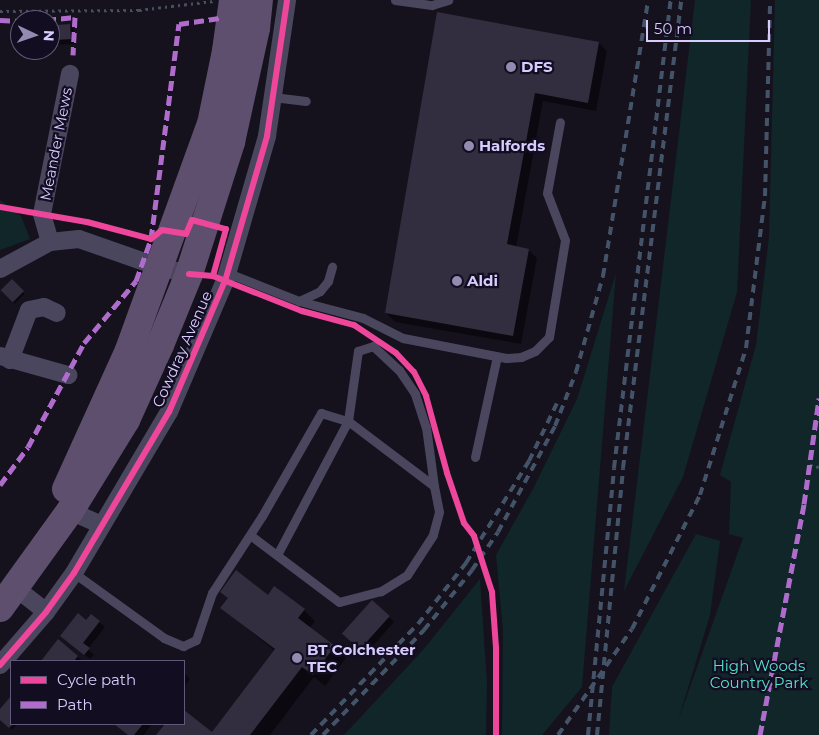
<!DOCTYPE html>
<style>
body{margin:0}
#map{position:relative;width:819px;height:735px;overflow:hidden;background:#15121d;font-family:Montserrat,sans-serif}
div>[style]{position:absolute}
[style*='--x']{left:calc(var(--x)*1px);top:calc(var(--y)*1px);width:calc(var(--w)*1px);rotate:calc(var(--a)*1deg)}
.green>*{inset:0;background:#112629}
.shadow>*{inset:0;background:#0007;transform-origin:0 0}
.building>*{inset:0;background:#332e3f;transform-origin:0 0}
.path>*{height:3px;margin-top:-1.5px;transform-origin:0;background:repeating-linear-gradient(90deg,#454f5e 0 2.5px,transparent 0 6.5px)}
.lane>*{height:9px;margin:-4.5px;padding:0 4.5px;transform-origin:4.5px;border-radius:4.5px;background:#4a465e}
.street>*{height:18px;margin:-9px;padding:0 9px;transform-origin:9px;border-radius:9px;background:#4a465e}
.primary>*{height:28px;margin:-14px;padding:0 14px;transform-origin:14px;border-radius:14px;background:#5f4f6f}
.rail>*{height:4px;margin-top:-2px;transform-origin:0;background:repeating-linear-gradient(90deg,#435368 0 8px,transparent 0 14px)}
.quiet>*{height:5px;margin-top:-2.5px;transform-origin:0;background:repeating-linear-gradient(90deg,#b06ccc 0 10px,transparent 0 15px)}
.cycleway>*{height:6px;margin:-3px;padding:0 3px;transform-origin:3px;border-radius:3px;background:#ed469a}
.dots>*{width:14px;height:14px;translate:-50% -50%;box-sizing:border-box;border:2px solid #130d21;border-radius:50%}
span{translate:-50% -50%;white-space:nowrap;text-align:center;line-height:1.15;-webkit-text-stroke:4.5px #130d21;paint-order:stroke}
.poi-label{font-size:15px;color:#d8ccff;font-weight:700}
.left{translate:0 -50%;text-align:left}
.street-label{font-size:15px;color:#d8ccff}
.park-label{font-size:15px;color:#57e1cf}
.legend{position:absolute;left:10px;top:660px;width:175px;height:65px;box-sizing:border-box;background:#130d21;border:1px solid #62597a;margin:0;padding:6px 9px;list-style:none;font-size:15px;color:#d8ccff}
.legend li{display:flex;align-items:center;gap:10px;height:25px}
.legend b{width:25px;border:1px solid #62597a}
.north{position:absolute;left:10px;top:10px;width:50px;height:50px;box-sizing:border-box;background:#130d21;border:1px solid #62597a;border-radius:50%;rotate:93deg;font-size:14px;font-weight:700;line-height:20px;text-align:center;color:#d8ccff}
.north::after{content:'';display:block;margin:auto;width:18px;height:22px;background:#948bb0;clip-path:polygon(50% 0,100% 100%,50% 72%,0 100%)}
.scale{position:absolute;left:646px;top:20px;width:124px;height:22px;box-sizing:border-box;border:2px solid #d8ccff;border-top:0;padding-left:6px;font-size:15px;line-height:18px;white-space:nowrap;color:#d8ccff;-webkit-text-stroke:4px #130d21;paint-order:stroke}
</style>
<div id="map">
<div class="green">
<div style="clip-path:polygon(695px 0,751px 0,737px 292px,683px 477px,624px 591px)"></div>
<div style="clip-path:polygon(775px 0,819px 0,819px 735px,609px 735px,612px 687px,696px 534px,720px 541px,710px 615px,678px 721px,743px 538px,729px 534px,731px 482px,720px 475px,756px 345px,769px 237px)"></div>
<div style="clip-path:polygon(0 200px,21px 216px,30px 239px,0 250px)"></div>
<div style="clip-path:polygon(616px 273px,582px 687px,542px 735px,502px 735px,503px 630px,496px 555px,533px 489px,577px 399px)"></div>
<div style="clip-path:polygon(480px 579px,487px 684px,486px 735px,344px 735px,423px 650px)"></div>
</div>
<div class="shadow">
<div style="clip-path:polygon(438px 14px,599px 43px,607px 51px,596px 111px,543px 101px,516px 248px,529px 250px,537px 258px,521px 344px,395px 322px,386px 313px)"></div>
<div style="clip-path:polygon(70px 25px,75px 31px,76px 44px,50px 45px,50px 27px)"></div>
<div style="left:12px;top:281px;width:18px;height:14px;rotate:45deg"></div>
<div style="clip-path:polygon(268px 596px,304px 610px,315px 621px,310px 628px,346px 658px,325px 686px,314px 677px,270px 735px,158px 735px,166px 724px,184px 724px,184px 712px,213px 734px,275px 651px,222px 608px)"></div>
<div style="clip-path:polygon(389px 617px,394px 622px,366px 654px,350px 640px)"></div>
<div style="clip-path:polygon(87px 622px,99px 622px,105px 627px,88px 649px,94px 655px,90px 659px,67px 641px)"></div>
<div style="clip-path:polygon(58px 641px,78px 657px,82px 661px,42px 661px)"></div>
<div style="clip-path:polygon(184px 673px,190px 679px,184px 687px)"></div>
<div style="clip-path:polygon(11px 698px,11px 724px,17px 724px,12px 730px,0 719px,0 711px)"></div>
<div style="clip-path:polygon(115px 724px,150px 724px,151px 725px,144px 735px,128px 735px)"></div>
</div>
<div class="building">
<div style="clip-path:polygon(437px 12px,599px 42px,588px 103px,535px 93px,507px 244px,529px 249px,513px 336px,385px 313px)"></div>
<div style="left:70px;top:24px;width:15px;height:20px;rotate:86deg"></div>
<div style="left:12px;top:279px;width:17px;height:16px;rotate:45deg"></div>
<div style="clip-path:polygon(236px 570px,268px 595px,274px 586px,305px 609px,298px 618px,335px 646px,313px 675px,302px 667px,250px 735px,156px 735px,165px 724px,184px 724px,184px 710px,212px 732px,275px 649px,220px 608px,228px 598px,220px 592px)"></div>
<div style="left:372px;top:600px;width:24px;height:45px;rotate:42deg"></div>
<div style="clip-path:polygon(78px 613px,86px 620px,91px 614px,100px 621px,83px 643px,90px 648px,84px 655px,60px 636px)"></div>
<div style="clip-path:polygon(58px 639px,78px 656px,74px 661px,41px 661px)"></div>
<div style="clip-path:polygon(11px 696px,13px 724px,9px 728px,0 720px,0 709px)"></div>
<div style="clip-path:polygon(114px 724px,143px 724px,134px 735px,128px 735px)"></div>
</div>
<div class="path">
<div style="--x:0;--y:11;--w:139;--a:-0.4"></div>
<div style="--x:139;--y:10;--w:75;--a:-6.9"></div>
<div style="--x:810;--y:465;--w:9;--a:13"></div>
</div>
<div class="lane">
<div style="--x:395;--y:0;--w:37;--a:8"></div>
<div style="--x:432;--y:5;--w:17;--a:-17"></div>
<div style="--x:273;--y:97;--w:33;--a:7"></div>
<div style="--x:228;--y:273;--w:76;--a:21.5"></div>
<div style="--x:299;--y:301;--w:66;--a:14.9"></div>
<div style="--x:363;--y:318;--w:45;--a:26.6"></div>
<div style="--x:403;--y:338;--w:105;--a:11"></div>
<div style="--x:506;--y:358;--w:15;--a:-4"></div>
<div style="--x:521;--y:357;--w:15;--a:-23"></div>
<div style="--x:535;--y:351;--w:20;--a:-45"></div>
<div style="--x:549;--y:337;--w:98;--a:-80.6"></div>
<div style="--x:565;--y:240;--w:50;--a:-111"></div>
<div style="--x:547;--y:193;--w:72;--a:-79.6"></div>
<div style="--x:299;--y:301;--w:23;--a:-25"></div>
<div style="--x:320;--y:291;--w:13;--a:-51"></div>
<div style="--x:328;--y:281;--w:15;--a:-74"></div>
<div style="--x:475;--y:457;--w:103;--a:-77.7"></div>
<div style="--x:277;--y:555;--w:152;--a:-62.1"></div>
<div style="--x:348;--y:421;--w:71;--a:-81.9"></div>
<div style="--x:358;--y:351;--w:16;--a:-18"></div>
<div style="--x:373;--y:346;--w:35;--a:43"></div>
<div style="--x:399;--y:370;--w:29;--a:56"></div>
<div style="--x:415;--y:394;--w:35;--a:72"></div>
<div style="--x:426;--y:427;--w:60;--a:82.3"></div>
<div style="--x:74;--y:573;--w:111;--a:35.8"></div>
<div style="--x:164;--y:638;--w:21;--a:23"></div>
<div style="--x:183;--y:646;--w:14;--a:-25"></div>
<div style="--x:196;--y:640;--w:50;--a:-71.2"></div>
<div style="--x:212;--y:593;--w:92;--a:-57"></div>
<div style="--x:262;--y:516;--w:119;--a:-60.2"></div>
<div style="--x:321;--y:413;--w:28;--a:17"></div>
<div style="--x:348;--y:421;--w:108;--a:37.1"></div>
<div style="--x:434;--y:486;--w:26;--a:79"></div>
<div style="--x:439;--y:512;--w:24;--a:105"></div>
<div style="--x:433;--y:535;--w:48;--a:123"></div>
<div style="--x:407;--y:575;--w:31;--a:148"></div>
<div style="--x:381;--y:591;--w:43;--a:165.3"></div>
<div style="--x:339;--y:602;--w:111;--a:-143"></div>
</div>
<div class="street">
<div style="--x:50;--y:242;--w:29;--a:-106"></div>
<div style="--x:42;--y:214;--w:143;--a:-78.7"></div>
<div style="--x:0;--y:269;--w:57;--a:-28.4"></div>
<div style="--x:50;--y:242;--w:29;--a:-6"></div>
<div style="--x:79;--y:239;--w:85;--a:19.3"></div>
<div style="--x:159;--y:267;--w:31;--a:13"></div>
<div style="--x:0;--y:356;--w:71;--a:15.6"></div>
<div style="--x:10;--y:360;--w:53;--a:-69.2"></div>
<div style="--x:29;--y:310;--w:15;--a:-11"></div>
<div style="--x:44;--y:307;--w:14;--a:25"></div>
<div style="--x:70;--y:511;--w:34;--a:24"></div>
<div style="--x:17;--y:589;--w:37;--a:38"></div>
<div style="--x:0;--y:665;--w:70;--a:-49"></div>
<div style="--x:46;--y:612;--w:48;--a:-54.3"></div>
<div style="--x:74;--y:573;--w:187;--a:-59.5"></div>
<div style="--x:169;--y:412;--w:142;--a:-66.9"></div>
<div style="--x:225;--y:281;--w:151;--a:-73.8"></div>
<div style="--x:267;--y:136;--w:137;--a:-81.6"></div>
</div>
<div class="primary">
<div style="--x:66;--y:489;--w:153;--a:-65.6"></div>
<div style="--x:129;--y:350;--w:240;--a:-70.1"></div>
<div style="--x:211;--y:124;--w:75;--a:-78.4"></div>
<div style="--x:226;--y:51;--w:51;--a:-82.2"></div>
<div style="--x:0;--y:608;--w:120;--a:-54.2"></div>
<div style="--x:70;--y:511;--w:107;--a:-58.4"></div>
<div style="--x:126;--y:420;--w:82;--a:-65.6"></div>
<div style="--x:160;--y:345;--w:77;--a:-67.8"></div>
<div style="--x:189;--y:274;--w:139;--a:-72.3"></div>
<div style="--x:231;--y:142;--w:117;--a:-77.6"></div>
<div style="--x:256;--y:28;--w:28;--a:-84"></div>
</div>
<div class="rail">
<div style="--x:311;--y:735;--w:154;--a:-46.1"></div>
<div style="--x:418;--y:624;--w:78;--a:-51.8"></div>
<div style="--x:466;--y:563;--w:120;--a:-58.3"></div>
<div style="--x:529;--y:461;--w:64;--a:-64.2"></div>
<div style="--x:323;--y:735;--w:146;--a:-46.1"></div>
<div style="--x:424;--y:630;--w:77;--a:-51.3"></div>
<div style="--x:472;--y:570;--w:46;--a:-55.6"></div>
<div style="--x:498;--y:532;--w:120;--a:-61.7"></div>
<div style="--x:555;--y:426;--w:58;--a:-68.7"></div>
<div style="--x:576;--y:372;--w:100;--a:-74.3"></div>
<div style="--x:603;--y:276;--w:280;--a:-80.7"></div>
<div style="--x:558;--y:735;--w:129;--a:-55.1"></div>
<div style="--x:632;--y:629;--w:150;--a:-63.1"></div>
<div style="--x:700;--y:495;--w:154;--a:-72.6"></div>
<div style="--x:746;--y:348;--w:153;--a:-82.9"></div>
<div style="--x:765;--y:196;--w:196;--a:-88.5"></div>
<div style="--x:588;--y:735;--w:268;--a:-84.4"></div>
<div style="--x:614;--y:468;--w:471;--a:-83.1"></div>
<div style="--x:597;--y:735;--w:268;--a:-84.4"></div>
<div style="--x:623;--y:468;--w:472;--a:-82.9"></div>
</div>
<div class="quiet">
<div style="--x:0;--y:20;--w:20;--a:3"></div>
<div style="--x:46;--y:20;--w:29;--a:-6"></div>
<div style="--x:75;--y:17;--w:38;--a:93"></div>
<div style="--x:0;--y:485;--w:47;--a:-53.6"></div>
<div style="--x:28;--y:447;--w:118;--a:-61.7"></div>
<div style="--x:84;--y:343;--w:81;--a:-50"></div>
<div style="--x:136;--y:281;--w:45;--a:-70.3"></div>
<div style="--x:151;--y:239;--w:217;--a:-82.6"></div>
<div style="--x:179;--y:24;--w:41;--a:-8.3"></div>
<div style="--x:760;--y:735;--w:235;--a:-79.2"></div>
<div style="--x:804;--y:504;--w:107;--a:-81.9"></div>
</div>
<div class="cycleway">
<div style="--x:0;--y:207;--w:88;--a:9.8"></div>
<div style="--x:87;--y:222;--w:66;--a:14.9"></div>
<div style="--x:151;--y:239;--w:14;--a:-39"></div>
<div style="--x:162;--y:230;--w:24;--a:9"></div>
<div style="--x:186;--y:234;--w:15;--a:-67"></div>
<div style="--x:192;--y:220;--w:35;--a:15"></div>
<div style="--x:226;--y:229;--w:49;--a:105.5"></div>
<div style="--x:189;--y:274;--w:24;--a:5"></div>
<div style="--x:213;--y:276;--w:96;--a:21.5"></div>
<div style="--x:302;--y:311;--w:54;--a:15.1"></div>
<div style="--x:354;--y:325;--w:50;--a:33.7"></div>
<div style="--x:396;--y:353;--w:26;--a:47"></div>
<div style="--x:414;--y:372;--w:27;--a:63"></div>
<div style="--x:426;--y:396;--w:80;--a:74.7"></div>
<div style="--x:447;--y:473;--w:53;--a:71.2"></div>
<div style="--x:464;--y:523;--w:16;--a:52"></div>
<div style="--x:474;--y:536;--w:59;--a:72.2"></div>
<div style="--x:492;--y:592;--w:56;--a:85.9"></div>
<div style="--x:496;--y:648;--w:87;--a:90"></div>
<div style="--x:0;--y:665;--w:70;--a:-49"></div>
<div style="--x:46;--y:612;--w:48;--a:-54.3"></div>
<div style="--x:74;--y:573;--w:187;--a:-59.5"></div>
<div style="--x:169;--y:412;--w:142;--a:-66.9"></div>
<div style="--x:225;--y:281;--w:151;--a:-73.8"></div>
<div style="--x:267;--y:136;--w:137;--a:-81.6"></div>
</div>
<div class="dots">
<div style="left:511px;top:67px;background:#948bb0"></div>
<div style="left:469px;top:146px;background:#948bb0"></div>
<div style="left:457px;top:281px;background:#948bb0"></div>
<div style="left:297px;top:658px;background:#948bb0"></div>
</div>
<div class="poi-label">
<span class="left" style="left:521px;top:67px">DFS</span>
<span class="left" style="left:479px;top:146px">Halfords</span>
<span class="left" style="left:467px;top:281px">Aldi</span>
<span class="left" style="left:307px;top:658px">BT Colchester<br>TEC</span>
</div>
<div class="street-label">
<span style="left:56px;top:144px;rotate:-79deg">Meander Mews</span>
<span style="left:182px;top:349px;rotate:-66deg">Cowdray Avenue</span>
</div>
<div class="park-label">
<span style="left:759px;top:674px">High Woods<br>Country Park</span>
</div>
<ul class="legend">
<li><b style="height:6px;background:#ed469a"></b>Cycle path</li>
<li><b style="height:6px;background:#b06ccc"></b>Path</li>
</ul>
<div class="north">N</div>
<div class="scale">50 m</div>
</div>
